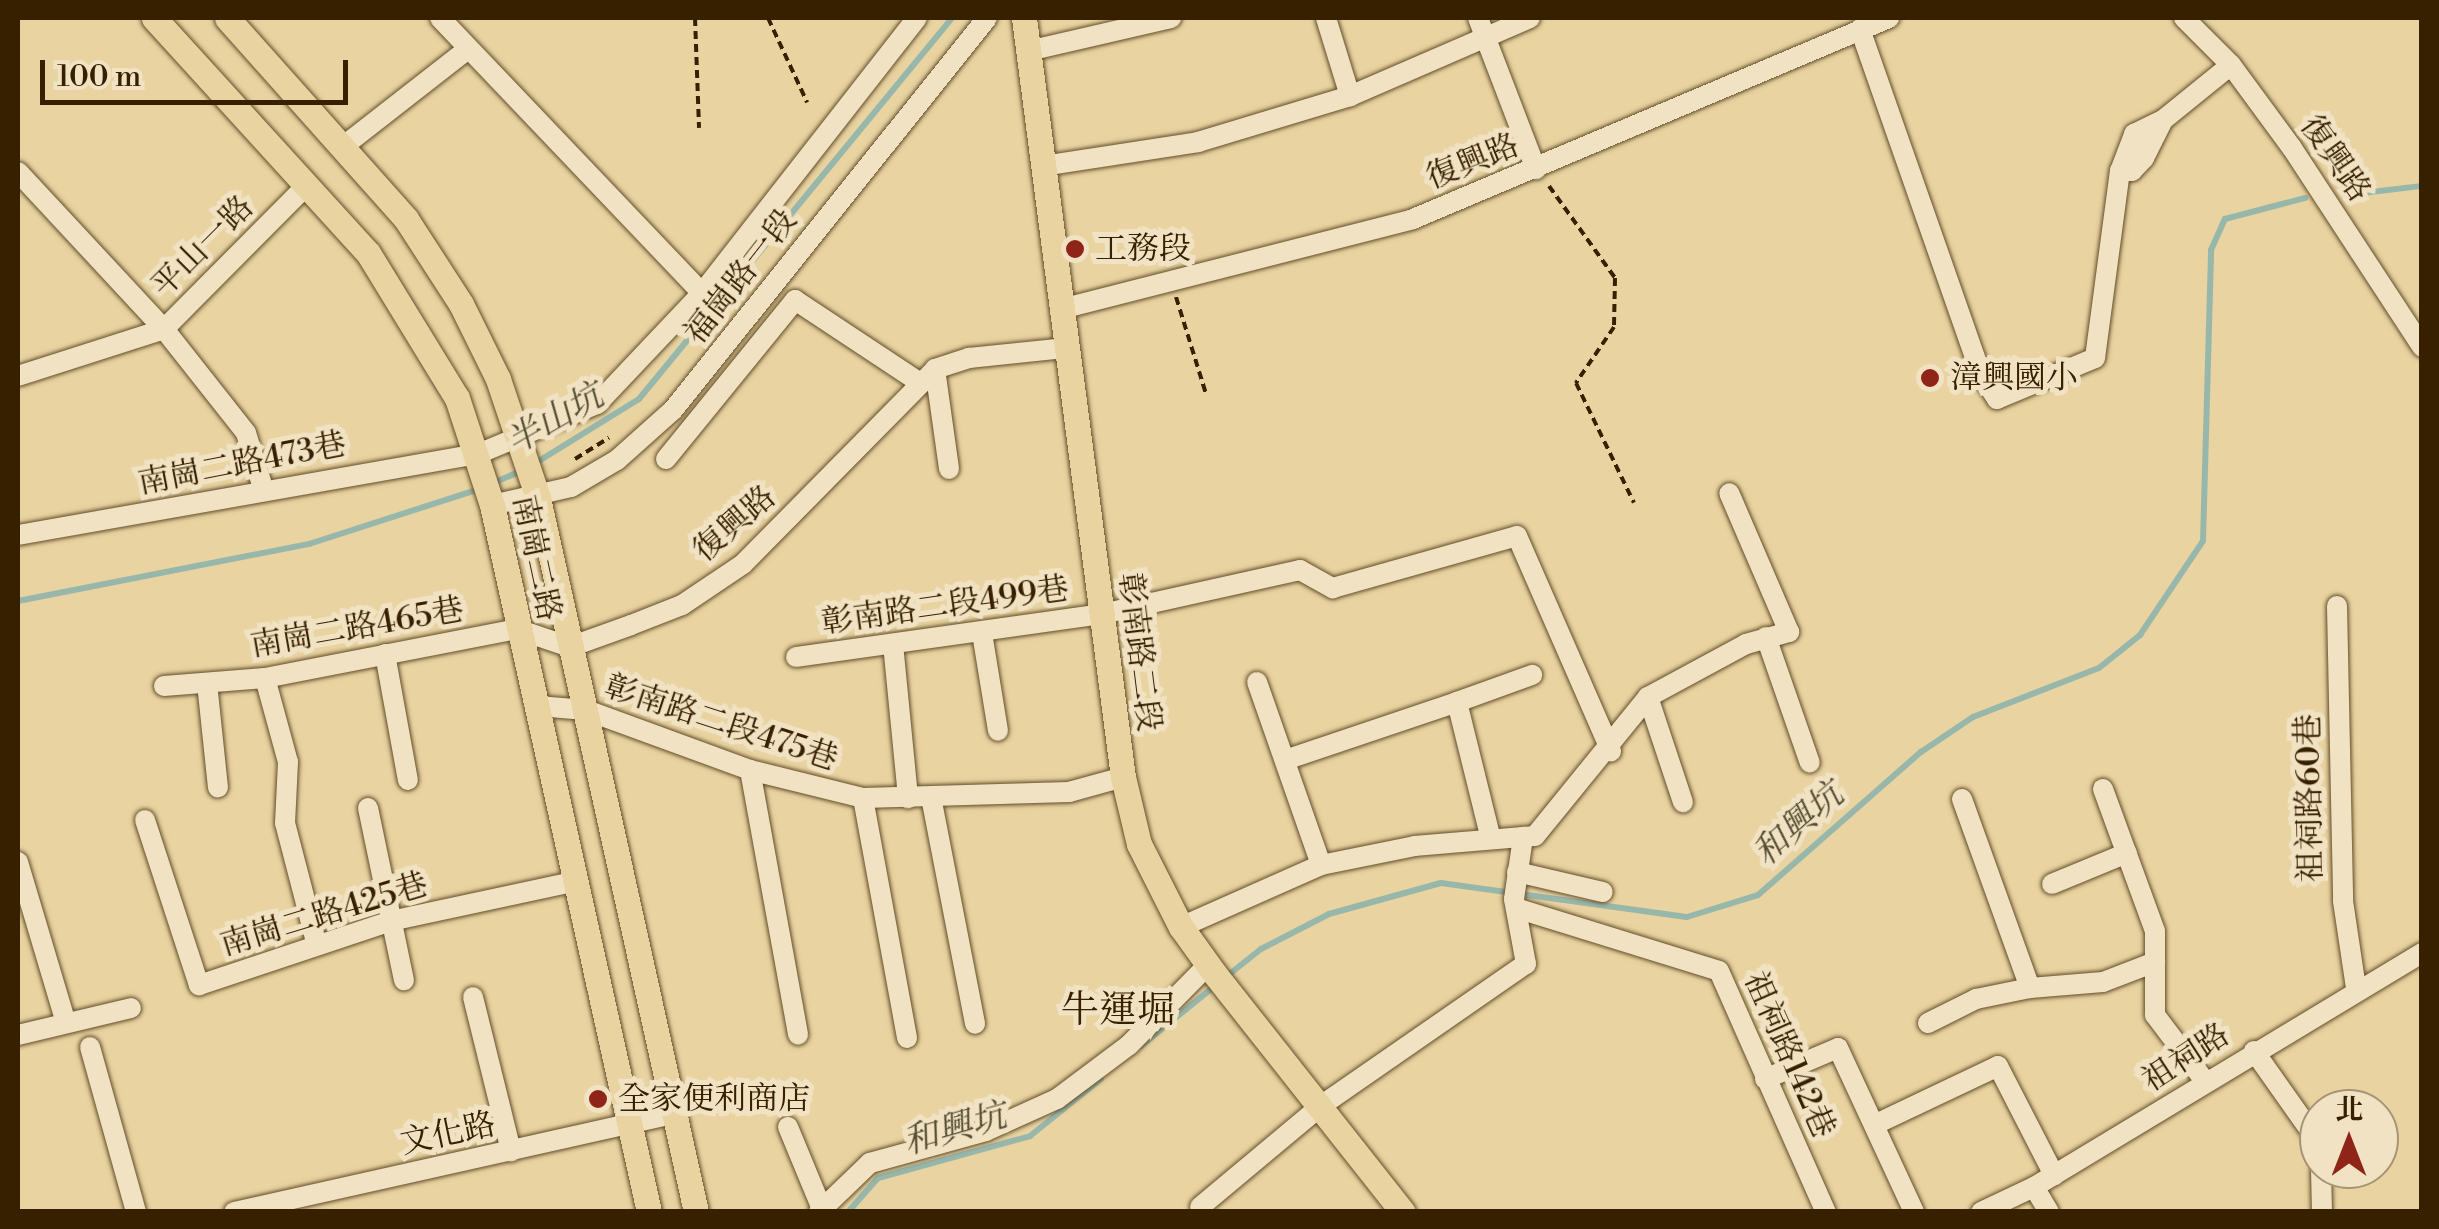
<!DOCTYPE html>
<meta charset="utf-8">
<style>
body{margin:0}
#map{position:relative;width:2439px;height:1229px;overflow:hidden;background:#e8d3a1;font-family:"Libre Bodoni","Noto Serif TC",serif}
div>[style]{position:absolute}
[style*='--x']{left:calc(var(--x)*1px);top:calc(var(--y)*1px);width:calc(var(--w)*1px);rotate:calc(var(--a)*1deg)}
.stream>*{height:6px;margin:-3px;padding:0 3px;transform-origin:3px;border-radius:3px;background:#98b7ab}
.path>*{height:4px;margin-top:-2px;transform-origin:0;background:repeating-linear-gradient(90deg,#372000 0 8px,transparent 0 13px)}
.roads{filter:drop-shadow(0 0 2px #634d28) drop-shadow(0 0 2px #634d28)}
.minor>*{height:20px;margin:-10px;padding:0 10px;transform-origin:10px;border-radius:10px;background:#f0e2c2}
.major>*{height:25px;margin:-12.5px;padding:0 12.5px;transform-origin:12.5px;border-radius:12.5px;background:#e8d3a1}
.dots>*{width:28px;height:28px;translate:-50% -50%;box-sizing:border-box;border:5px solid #f0e2c2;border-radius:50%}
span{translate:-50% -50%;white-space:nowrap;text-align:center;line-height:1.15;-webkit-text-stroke:10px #f0e2c2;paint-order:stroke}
.street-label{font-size:32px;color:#372000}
.poi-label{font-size:32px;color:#372000}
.left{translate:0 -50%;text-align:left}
.water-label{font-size:35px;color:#544d33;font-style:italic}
.quarter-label{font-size:38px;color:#372000}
.frame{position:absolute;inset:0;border:20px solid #372000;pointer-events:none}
.north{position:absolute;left:2299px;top:1089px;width:100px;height:100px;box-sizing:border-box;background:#f0e2c2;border:2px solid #a69474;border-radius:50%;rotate:0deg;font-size:28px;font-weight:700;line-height:40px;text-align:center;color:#372000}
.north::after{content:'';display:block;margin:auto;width:35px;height:45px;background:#8f2418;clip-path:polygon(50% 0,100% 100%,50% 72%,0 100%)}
.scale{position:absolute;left:40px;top:60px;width:308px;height:45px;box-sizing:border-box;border:5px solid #372000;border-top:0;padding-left:12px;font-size:30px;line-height:35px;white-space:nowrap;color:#372000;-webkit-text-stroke:8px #f0e2c2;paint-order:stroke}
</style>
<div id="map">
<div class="stream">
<div style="--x:2346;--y:195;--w:77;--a:-6.8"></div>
<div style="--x:534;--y:464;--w:123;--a:-31.8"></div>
<div style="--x:639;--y:399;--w:493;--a:-50.6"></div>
<div style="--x:493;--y:483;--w:33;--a:-23"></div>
<div style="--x:18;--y:601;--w:297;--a:-11.1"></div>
<div style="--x:309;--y:544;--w:182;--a:-17.9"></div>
<div style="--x:1227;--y:976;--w:43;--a:-38.5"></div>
<div style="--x:1261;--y:949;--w:76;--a:-27.2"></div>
<div style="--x:1329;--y:914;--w:116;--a:-15.5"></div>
<div style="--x:1441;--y:883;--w:248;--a:7.9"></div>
<div style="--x:1687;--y:917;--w:74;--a:-17.2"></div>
<div style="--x:1758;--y:895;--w:217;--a:-41.3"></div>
<div style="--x:1921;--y:752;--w:63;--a:-33.9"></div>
<div style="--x:1973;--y:717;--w:135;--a:-21.3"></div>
<div style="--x:2099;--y:668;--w:53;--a:-38.8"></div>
<div style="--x:2140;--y:635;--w:113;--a:-56.2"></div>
<div style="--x:2203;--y:541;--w:291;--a:-88.4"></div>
<div style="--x:2211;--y:250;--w:34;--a:-66"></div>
<div style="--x:2225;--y:219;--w:83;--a:-14.7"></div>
<div style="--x:1141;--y:1046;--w:98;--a:-39.2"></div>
<div style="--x:848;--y:1212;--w:45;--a:-48.6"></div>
<div style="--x:878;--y:1178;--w:158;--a:-15.4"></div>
<div style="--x:1030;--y:1136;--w:91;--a:-38.8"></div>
</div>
<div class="path">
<div style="--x:695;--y:18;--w:110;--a:87.9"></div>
<div style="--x:768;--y:18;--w:93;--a:65.1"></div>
<div style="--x:1549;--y:186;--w:113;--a:54.3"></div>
<div style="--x:1615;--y:278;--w:49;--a:91.2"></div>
<div style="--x:1614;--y:327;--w:68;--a:124.2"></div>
<div style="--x:1576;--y:383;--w:133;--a:64.2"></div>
<div style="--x:1176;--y:297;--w:102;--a:72.8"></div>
<div style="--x:575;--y:459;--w:40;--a:-32"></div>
</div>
<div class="roads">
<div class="minor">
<div style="--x:440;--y:18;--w:380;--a:46.4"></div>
<div style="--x:1326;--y:18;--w:82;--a:72.9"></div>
<div style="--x:1478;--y:18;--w:162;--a:69"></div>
<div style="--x:2184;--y:18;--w:66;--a:45"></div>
<div style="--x:2231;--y:65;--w:103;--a:53.7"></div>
<div style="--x:2292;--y:148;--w:238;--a:56.8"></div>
<div style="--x:1860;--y:29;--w:367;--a:70.7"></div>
<div style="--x:1981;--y:375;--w:29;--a:56"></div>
<div style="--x:1997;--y:399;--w:106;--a:-22.7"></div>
<div style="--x:2095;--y:358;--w:189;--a:-82.4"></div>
<div style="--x:2120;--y:171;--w:40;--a:-69"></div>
<div style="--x:2134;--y:134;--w:32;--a:-26"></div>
<div style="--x:2163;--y:120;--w:87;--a:-39"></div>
<div style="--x:1028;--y:51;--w:147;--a:-13"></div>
<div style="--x:345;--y:145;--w:156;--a:-38"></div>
<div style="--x:1042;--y:166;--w:158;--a:-8.7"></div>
<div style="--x:1198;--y:142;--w:159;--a:-16.8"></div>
<div style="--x:1350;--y:96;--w:196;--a:-23.4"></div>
<div style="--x:2120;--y:171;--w:12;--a:0"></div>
<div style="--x:2132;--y:171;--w:18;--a:-47"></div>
<div style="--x:2144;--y:158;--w:42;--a:-63.4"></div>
<div style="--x:18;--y:172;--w:214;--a:47.1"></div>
<div style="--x:164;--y:329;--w:132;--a:51.7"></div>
<div style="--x:246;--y:433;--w:61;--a:72.8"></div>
<div style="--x:1061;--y:309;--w:363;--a:-14.3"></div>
<div style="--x:1413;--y:219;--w:517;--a:-22.89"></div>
<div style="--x:935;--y:369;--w:101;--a:82"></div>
<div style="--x:18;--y:376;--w:153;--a:-17.8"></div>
<div style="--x:164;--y:329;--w:204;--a:-45.2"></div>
<div style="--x:666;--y:459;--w:205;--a:-50.9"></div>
<div style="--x:795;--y:300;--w:149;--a:33.5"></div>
<div style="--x:492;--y:505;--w:81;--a:-12.8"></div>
<div style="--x:571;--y:487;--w:53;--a:-30.4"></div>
<div style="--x:617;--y:460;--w:75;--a:-41.8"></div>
<div style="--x:673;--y:410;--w:502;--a:-51.3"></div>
<div style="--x:18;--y:535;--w:467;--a:-10"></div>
<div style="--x:478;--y:454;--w:129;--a:-22.8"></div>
<div style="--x:597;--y:404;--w:153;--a:-46.6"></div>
<div style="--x:702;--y:293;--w:349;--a:-52"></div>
<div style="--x:2337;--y:606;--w:295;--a:88.8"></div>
<div style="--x:2343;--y:901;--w:88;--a:81.5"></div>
<div style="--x:982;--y:633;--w:99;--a:80.7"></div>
<div style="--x:1766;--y:637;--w:133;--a:70.8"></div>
<div style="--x:893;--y:644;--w:155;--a:84.4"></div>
<div style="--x:385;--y:654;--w:128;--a:79.7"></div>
<div style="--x:796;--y:657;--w:309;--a:-8"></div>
<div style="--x:1102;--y:614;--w:203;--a:-12.5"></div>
<div style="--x:1300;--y:570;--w:38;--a:29"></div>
<div style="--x:1333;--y:588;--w:191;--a:-15.8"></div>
<div style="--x:1517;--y:536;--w:235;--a:66.4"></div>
<div style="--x:265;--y:678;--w:87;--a:74.7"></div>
<div style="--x:288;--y:762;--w:61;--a:92.8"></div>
<div style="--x:285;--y:823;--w:123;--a:75.4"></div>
<div style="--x:1257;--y:682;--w:194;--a:70.7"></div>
<div style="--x:207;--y:683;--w:105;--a:84"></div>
<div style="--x:164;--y:686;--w:101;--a:-4.5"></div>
<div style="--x:265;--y:678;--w:257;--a:-11"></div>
<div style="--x:517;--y:629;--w:56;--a:18.8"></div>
<div style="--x:570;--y:647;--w:65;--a:-19.8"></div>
<div style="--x:631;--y:625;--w:55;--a:-21.4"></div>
<div style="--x:682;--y:605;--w:73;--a:-33.9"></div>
<div style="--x:743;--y:564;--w:274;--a:-45.4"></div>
<div style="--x:935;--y:369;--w:36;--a:-18"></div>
<div style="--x:969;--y:358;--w:98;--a:-5.9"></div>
<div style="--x:1648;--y:697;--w:111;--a:71.6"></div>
<div style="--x:1457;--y:702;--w:80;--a:-19.8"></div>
<div style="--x:538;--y:706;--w:48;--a:4.8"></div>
<div style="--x:586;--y:710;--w:175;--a:20.1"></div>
<div style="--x:750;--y:770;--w:116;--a:13.9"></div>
<div style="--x:863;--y:798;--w:206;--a:-1.7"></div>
<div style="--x:1069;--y:792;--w:56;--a:-15.5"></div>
<div style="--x:1285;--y:760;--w:182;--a:-18.6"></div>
<div style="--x:1457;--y:702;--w:141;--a:76.1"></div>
<div style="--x:750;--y:770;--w:269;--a:79.7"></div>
<div style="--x:2103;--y:789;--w:151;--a:69.9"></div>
<div style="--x:2155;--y:931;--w:84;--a:90"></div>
<div style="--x:2155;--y:1015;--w:83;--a:52.9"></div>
<div style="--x:931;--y:797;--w:231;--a:79"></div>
<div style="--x:863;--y:798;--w:244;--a:79.6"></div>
<div style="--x:1962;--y:799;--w:201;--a:70.2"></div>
<div style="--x:2030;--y:988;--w:73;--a:-4.7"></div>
<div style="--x:2103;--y:982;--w:56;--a:-21"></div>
<div style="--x:368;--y:808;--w:176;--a:78.2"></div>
<div style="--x:145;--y:820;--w:174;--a:71.9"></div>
<div style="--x:199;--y:985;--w:202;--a:-18.4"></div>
<div style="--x:391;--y:921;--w:190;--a:-12.1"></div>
<div style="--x:18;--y:862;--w:168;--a:73.4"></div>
<div style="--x:1517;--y:872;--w:88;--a:13.1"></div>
<div style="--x:2052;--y:884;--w:81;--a:-22.5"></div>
<div style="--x:1519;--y:909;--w:209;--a:17.2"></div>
<div style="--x:1719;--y:971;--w:264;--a:66.1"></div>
<div style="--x:1181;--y:927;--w:153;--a:-23.9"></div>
<div style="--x:1321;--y:865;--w:96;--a:-11.4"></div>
<div style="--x:1415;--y:846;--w:120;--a:-4.8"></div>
<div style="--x:1535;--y:836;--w:179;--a:-50.9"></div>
<div style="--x:1648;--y:697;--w:111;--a:-28.4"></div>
<div style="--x:1746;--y:644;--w:45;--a:-15.6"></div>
<div style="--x:1789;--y:632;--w:151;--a:-113.3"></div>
<div style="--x:473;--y:997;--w:159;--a:76.1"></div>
<div style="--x:1928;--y:1023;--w:54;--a:-26.6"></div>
<div style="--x:1976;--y:999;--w:55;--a:-11.5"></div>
<div style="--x:18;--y:1035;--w:116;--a:-13.4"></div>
<div style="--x:90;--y:1047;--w:171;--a:74.4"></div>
<div style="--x:2254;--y:1051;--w:113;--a:54.8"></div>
<div style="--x:1765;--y:1079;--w:79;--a:-23"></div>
<div style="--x:1838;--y:1048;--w:181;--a:65.1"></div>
<div style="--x:1876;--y:1124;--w:135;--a:-25.4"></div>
<div style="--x:1998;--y:1066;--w:123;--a:62.8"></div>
<div style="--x:788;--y:1127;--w:89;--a:67.5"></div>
<div style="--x:2321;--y:1169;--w:43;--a:88.7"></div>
<div style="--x:2034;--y:1187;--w:29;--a:59"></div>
<div style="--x:1200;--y:1207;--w:159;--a:-39.9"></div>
<div style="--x:1322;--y:1105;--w:248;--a:-34.7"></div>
<div style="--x:1526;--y:964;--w:66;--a:-100.5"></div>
<div style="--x:1514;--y:899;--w:63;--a:-81.7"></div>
<div style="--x:234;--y:1212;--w:451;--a:-12.6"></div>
<div style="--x:819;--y:1212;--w:71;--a:-43.9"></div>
<div style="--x:870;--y:1163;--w:120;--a:-15.4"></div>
<div style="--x:986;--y:1131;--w:78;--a:-24.3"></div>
<div style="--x:1057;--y:1099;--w:90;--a:-36.9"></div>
<div style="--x:1129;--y:1045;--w:112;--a:-45.4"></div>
<div style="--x:1981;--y:1212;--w:59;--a:-25.3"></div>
<div style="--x:2034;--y:1187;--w:453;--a:-31.1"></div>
</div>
<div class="major">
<div style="--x:154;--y:18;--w:318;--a:47.7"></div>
<div style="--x:368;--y:253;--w:170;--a:58.5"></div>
<div style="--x:457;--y:398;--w:113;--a:71.9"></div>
<div style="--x:492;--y:505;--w:724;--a:77.48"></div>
<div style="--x:227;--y:18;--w:269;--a:48.3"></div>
<div style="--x:406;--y:219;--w:101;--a:57.1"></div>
<div style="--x:461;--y:304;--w:84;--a:63.7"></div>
<div style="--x:498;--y:379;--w:126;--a:71.4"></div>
<div style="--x:538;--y:498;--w:731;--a:77.52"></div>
<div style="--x:1024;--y:18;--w:765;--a:82.57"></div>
<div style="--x:1123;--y:777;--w:69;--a:76.6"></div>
<div style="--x:1139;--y:844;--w:93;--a:63.2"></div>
<div style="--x:1181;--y:927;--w:57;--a:54.3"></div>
<div style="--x:1214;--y:973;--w:305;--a:51.7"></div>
</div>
</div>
<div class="dots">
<div style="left:1075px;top:249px;background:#8f2418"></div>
<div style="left:1930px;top:378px;background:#8f2418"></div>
<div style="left:598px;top:1099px;background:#8f2418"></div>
</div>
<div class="street-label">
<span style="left:2335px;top:159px;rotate:55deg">復興路</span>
<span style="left:1473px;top:162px;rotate:-22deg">復興路</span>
<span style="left:203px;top:247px;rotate:-45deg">平山一路</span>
<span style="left:741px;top:277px;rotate:-52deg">福崗路一段</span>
<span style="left:242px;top:464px;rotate:-11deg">南崗二路473巷</span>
<span style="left:735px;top:524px;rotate:-41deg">復興路</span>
<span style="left:536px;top:558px;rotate:78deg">南崗二路</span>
<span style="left:945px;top:606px;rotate:-8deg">彰南路二段499巷</span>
<span style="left:357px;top:628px;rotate:-10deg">南崗二路465巷</span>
<span style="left:1139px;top:652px;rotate:83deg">彰南路二段</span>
<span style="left:721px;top:723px;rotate:18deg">彰南路二段475巷</span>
<span style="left:2310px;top:798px;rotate:-91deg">祖祠路60巷</span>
<span style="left:324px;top:915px;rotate:-17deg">南崗二路425巷</span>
<span style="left:1789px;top:1055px;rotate:66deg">祖祠路142巷</span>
<span style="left:2186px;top:1058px;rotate:-33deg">祖祠路</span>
<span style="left:448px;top:1134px;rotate:-12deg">文化路</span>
</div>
<div class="poi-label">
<span class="left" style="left:1095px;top:249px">工務段</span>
<span class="left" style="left:1950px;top:378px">漳興國小</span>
<span class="left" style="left:618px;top:1099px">全家便利商店</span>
</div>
<div class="water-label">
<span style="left:555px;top:420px;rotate:-30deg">半山坑</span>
<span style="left:1799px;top:825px;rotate:-41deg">和興坑</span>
<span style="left:955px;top:1130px;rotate:-16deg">和興坑</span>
</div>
<div class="quarter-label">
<span style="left:1118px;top:1011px">牛運堀</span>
</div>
<div class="frame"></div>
<div class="north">北</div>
<div class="scale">100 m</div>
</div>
